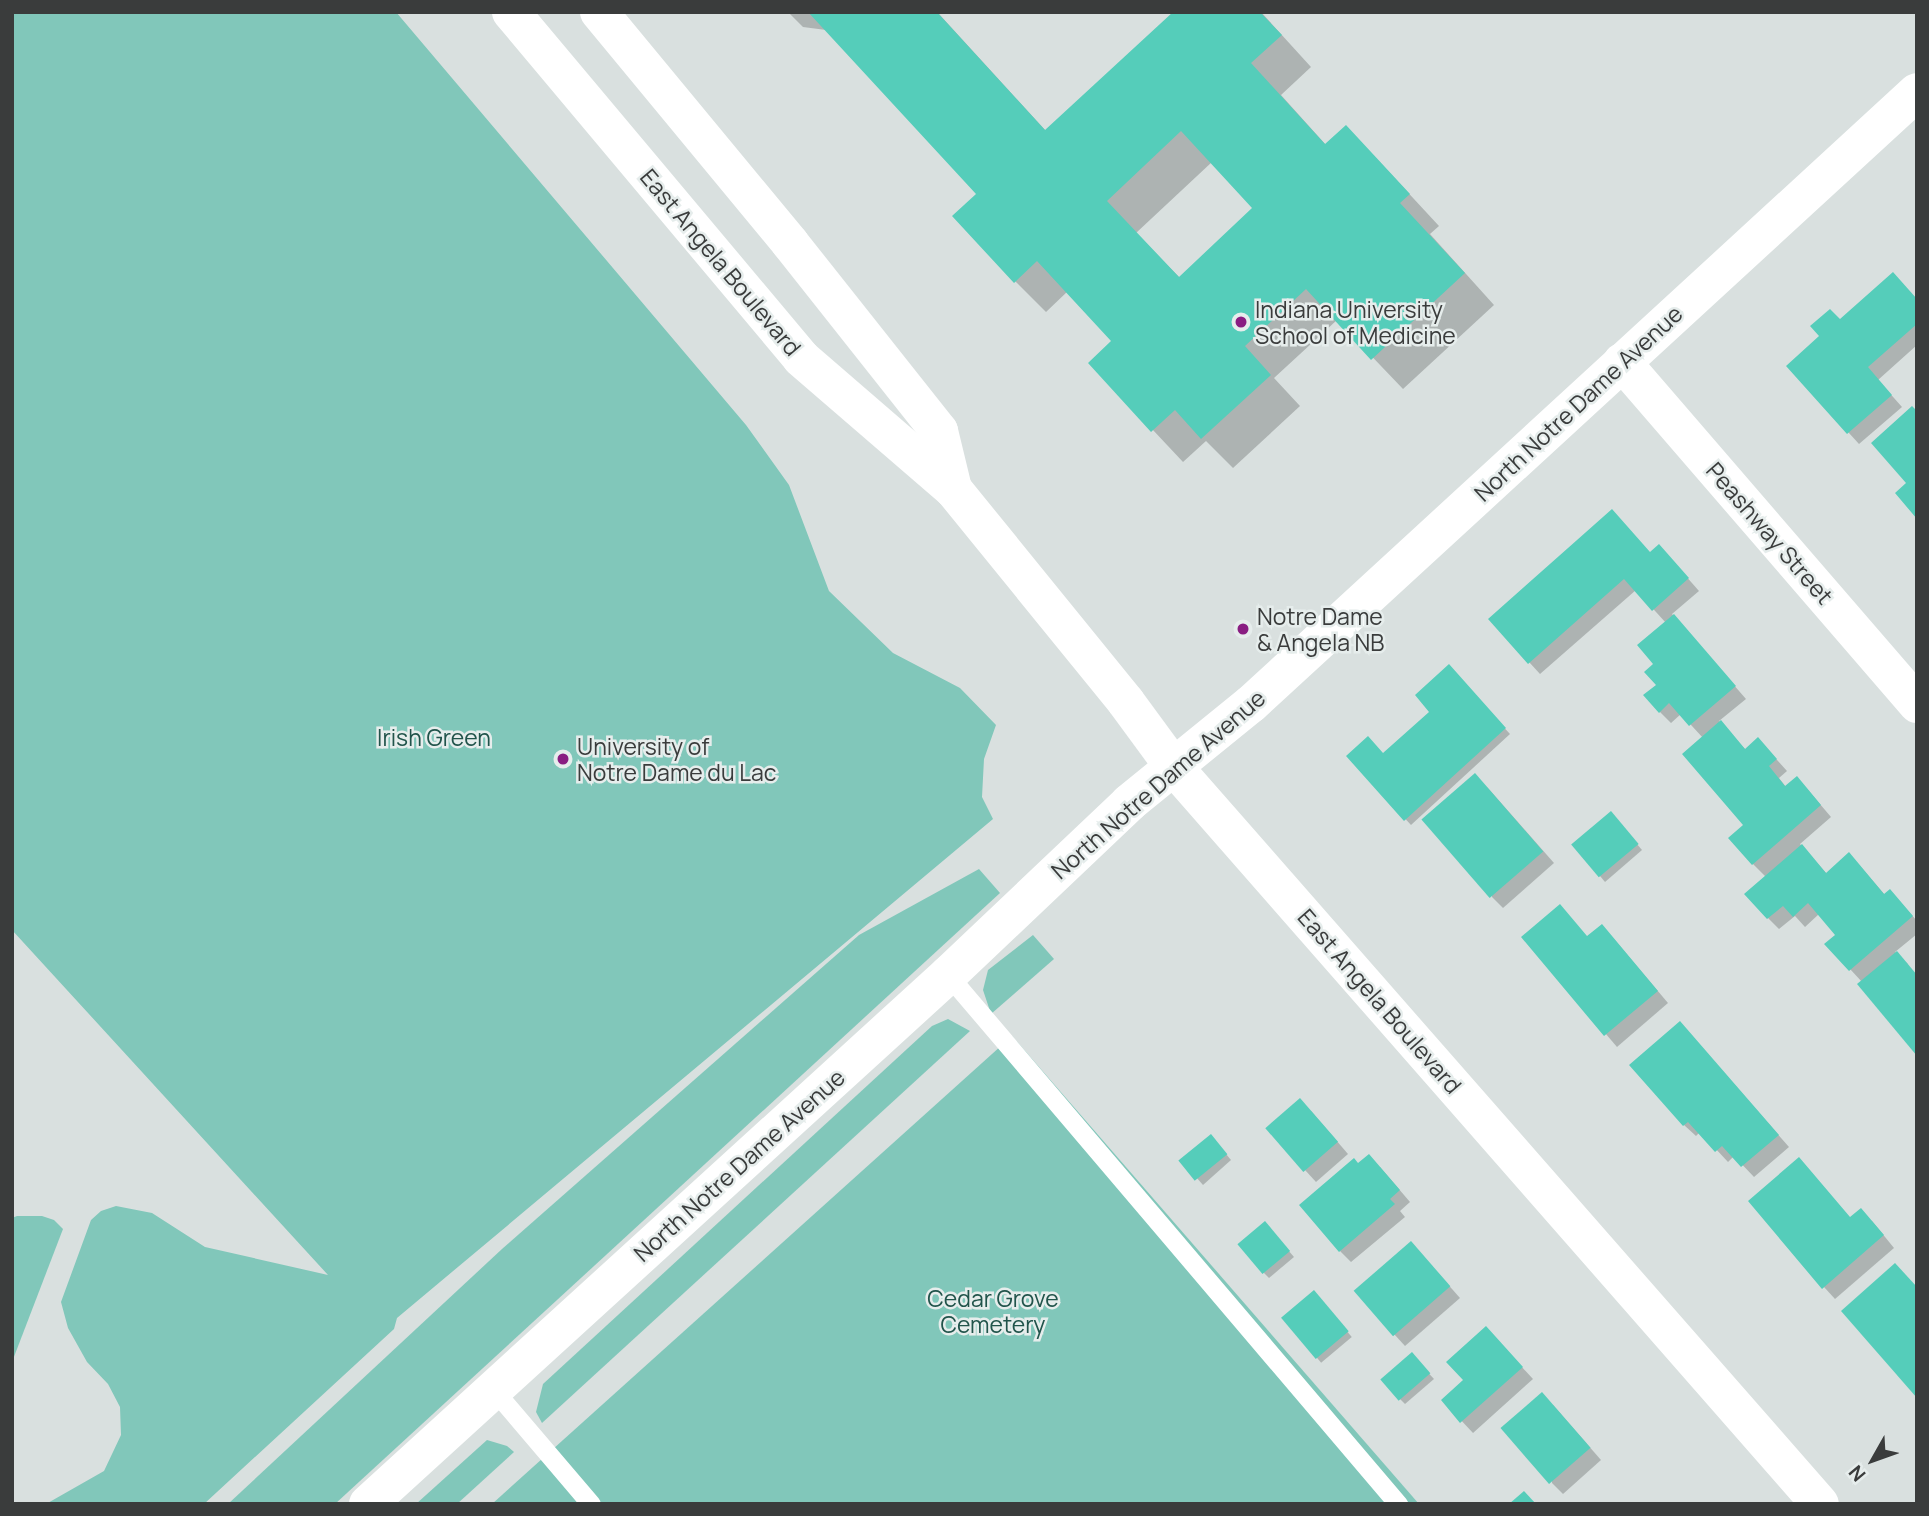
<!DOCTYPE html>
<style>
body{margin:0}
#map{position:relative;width:1929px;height:1516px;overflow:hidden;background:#d9e0df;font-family:Manrope,sans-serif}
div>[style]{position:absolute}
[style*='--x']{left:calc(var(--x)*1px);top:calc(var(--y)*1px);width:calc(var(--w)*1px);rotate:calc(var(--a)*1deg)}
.green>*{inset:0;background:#81c7ba}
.shadow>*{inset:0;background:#0003;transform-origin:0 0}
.building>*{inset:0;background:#55cdba;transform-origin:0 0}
.lane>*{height:19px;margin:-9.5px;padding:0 9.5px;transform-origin:9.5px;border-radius:9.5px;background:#fff}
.street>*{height:38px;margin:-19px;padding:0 19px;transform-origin:19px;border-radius:19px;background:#fff}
.secondary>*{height:38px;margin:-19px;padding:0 19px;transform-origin:19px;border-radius:19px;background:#fff}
.dots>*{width:19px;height:19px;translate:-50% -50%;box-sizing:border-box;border:4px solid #e6edec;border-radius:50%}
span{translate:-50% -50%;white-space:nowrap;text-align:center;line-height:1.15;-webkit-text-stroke:5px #e6edec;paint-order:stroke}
.street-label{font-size:23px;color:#3a3c3c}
.poi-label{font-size:23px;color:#3a3c3c}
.left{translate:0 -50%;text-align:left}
.park-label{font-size:23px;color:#21544b}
.frame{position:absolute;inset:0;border:14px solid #3a3c3c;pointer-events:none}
.north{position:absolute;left:1838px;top:1425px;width:70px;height:70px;-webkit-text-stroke:5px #e6edec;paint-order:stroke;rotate:230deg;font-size:19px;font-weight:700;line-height:28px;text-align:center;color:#3a3c3c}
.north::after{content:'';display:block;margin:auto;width:24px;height:32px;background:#3a3c3c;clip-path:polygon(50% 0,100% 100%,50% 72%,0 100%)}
</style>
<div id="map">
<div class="green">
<div style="clip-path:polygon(12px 12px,396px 12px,746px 425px,789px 485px,829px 591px,893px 653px,960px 688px,996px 725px,984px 759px,982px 797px,993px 819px,397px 1318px,394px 1329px,204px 1504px,46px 1504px,104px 1471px,121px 1435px,120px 1407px,108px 1384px,87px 1362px,68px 1328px,61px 1302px,91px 1220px,101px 1211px,116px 1206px,152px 1213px,205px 1247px,328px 1275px,12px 930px)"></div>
<div style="clip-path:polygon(979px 869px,1000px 893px,335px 1504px,228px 1504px,502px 1249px,859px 935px)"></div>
<div style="clip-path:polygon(1033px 935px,1054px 959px,991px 1014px,983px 990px,988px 970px)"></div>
<div style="clip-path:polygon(948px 1019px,970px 1031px,542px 1423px,536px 1412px,543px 1384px,932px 1026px)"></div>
<div style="clip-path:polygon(1012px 1036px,1419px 1504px,492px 1504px)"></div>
<div style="clip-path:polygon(17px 1216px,42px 1216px,54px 1220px,63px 1229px,12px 1362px,12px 1218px)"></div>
<div style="clip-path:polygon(487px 1440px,507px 1446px,514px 1452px,457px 1504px,416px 1504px)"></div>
</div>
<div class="shadow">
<div style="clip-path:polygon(evenodd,788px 12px,941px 12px,939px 14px,1046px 131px,1176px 12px,1261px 12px,1311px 67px,1281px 95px,1326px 145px,1376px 158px,1439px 226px,1430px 234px,1494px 305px,1403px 389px,1337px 320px,1274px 378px,1300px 406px,1233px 468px,1206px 441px,1183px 462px,1090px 363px,1114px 342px,1068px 291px,1046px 312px,1015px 281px,978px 194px,826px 30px,803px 27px,788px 12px,1212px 162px,1255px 208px,1180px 278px,1136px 233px,1212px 162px)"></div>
<div style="clip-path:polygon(1917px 300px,1917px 345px,1878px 380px,1902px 407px,1859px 444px,1788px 366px,1840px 321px)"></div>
<div style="clip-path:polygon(1651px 554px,1670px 558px,1699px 591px,1672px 614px,1746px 699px,1719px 721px,1746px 750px,1769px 751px,1787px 771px,1779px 778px,1786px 787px,1808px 790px,1831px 817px,1800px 844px,1827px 874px,1860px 866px,1885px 895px,1901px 903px,1917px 921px,1917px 934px,1895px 952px,1908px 964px,1862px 982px,1827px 944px,1837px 935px,1819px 914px,1805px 927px,1795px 916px,1779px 929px,1768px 918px,1766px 877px,1753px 864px,1746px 825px,1703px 738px,1681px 714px,1671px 723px,1660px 712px,1656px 664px,1666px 623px,1636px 590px,1540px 674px,1490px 619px)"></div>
<div style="clip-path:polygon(1448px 667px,1510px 734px,1411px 825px,1348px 757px,1383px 755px,1432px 712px)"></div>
<div style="clip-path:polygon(1487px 787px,1554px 863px,1503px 908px,1492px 897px)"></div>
<div style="clip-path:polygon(1616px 819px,1642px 850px,1605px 882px,1600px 876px)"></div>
<div style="clip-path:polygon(1523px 937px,1613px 938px,1668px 1003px,1617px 1047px)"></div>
<div style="clip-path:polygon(1691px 1035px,1789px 1147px,1754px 1177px,1734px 1156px,1728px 1162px,1700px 1132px,1696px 1136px,1684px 1125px)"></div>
<div style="clip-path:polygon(1311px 1111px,1348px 1154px,1316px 1182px,1305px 1170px)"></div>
<div style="clip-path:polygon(1216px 1142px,1231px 1160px,1203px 1185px,1182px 1161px)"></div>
<div style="clip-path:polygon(1358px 1165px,1380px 1167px,1410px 1202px,1400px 1211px,1405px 1217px,1351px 1262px,1340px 1251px)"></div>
<div style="clip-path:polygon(1851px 1219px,1872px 1221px,1894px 1248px,1835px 1299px,1824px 1287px)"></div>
<div style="clip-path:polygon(1270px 1229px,1294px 1257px,1269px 1278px,1264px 1273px)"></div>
<div style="clip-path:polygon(1422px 1255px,1460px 1298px,1405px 1346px,1394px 1334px)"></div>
<div style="left:1319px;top:1298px;width:51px;height:40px;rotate:50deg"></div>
<div style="clip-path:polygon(1497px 1340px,1533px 1379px,1473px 1433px,1443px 1401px,1465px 1381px)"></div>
<div style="clip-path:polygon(1412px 1355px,1434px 1379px,1405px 1404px,1400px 1399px)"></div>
<div style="clip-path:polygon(1553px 1405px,1601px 1460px,1563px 1494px,1552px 1483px)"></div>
</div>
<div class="building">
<div style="clip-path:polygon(evenodd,808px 12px,937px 12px,1045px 130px,1173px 12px,1260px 12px,1282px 35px,1251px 63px,1325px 144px,1346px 125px,1410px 194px,1400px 203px,1465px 273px,1371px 360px,1306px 289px,1245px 346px,1271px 375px,1201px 439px,1175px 410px,1151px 432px,1088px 363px,1111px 341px,1037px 261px,1014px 283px,952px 216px,976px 194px,808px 12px,1181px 131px,1252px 208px,1179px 277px,1107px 201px,1181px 131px)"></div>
<div style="clip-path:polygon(1893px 272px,1917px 299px,1917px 324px,1868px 367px,1892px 395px,1847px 434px,1786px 366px,1819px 336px,1810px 326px,1830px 309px,1840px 319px)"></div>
<div style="clip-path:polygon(1912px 406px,1917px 411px,1917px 519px,1895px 493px,1906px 483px,1871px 443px)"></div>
<div style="clip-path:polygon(1612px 509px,1650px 552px,1659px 544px,1689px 578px,1652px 611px,1624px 579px,1528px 664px,1488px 619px)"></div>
<div style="clip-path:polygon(1674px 614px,1736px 686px,1689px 726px,1669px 703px,1659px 713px,1643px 695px,1656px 685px,1644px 672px,1653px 664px,1637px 645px)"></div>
<div style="clip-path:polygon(1449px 664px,1506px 728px,1404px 821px,1346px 756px,1368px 736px,1383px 753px,1429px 712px,1415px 695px)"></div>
<div style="clip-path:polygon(1721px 720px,1745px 749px,1758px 737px,1777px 759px,1769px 766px,1785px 786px,1797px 776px,1821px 805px,1752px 865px,1728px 838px,1743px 825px,1682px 754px)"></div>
<div style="left:1475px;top:773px;width:104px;height:71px;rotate:49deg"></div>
<div style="left:1611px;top:811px;width:43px;height:52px;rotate:50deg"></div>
<div style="clip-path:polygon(1802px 844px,1826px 873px,1849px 852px,1884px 894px,1890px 889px,1913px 916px,1849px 971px,1824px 944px,1835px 935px,1808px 903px,1793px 917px,1783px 906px,1767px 919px,1744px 894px)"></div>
<div style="clip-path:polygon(1560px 904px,1587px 936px,1602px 924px,1658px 991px,1604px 1036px,1521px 937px)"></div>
<div style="clip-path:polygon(1897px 951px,1917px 975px,1917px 1056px,1857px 984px)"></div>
<div style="clip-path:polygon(1680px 1021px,1779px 1135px,1741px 1167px,1722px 1146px,1715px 1152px,1688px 1122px,1683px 1126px,1629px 1065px)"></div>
<div style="left:1300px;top:1098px;width:58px;height:46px;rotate:49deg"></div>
<div style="left:1211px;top:1134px;width:26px;height:42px;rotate:51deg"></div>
<div style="clip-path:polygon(1369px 1154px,1400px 1190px,1390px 1199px,1395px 1204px,1339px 1252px,1299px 1205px,1354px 1158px,1358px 1163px)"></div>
<div style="clip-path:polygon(1799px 1157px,1850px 1217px,1861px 1208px,1884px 1235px,1822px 1289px,1748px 1201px)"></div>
<div style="left:1265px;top:1221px;width:39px;height:36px;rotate:50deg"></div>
<div style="left:1411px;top:1241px;width:60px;height:76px;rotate:49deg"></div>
<div style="clip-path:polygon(1895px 1263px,1917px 1287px,1917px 1398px,1841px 1311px)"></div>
<div style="left:1314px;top:1290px;width:54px;height:43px;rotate:50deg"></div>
<div style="clip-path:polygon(1486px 1326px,1523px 1367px,1460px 1423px,1441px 1400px,1463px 1380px,1446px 1362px)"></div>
<div style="left:1412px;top:1352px;width:28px;height:42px;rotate:49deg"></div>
<div style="left:1542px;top:1392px;width:74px;height:55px;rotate:49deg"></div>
<div style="clip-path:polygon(1524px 1491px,1536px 1504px,1509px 1504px)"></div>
</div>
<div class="lane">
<div style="--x:948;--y:975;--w:695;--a:49.61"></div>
<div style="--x:493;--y:1389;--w:151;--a:49.6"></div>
</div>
<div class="street">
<div style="--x:1622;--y:362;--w:452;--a:49.2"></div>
<div style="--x:368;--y:1504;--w:785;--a:-42.37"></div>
<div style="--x:948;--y:975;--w:250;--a:-43.5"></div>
<div style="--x:1129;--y:803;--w:157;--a:-39.1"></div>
<div style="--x:1251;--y:704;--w:904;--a:-42.58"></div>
</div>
<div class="secondary">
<div style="--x:511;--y:12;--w:451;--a:50"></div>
<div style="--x:801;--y:358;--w:201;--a:40.8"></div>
<div style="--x:953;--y:489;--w:274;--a:50.9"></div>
<div style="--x:1126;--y:702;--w:79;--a:53.7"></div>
<div style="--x:1173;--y:766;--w:981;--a:48.76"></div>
<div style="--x:599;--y:12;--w:300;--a:50.4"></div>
<div style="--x:790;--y:243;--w:240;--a:51.6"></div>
<div style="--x:939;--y:431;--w:60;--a:76.4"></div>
</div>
<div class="dots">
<div style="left:1241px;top:322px;background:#891d82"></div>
<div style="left:1243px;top:629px;background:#891d82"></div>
<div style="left:563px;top:759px;background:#891d82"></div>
</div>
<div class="street-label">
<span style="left:721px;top:262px;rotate:50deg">East Angela Boulevard</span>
<span style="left:1578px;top:403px;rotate:-43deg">North Notre Dame Avenue</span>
<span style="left:1770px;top:533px;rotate:49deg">Peashway Street</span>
<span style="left:1158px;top:784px;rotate:-41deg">North Notre Dame Avenue</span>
<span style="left:1380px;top:1001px;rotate:49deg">East Angela Boulevard</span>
<span style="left:739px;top:1165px;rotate:-42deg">North Notre Dame Avenue</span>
</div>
<div class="poi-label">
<span class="left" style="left:1255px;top:322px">Indiana University<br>School of Medicine</span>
<span class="left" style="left:1257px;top:629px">Notre Dame<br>&amp; Angela NB</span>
<span class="left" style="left:577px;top:759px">University of<br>Notre Dame du Lac</span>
</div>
<div class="park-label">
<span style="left:434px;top:737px">Irish Green</span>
<span style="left:993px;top:1311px">Cedar Grove<br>Cemetery</span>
</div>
<div class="frame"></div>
<div class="north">N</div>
</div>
